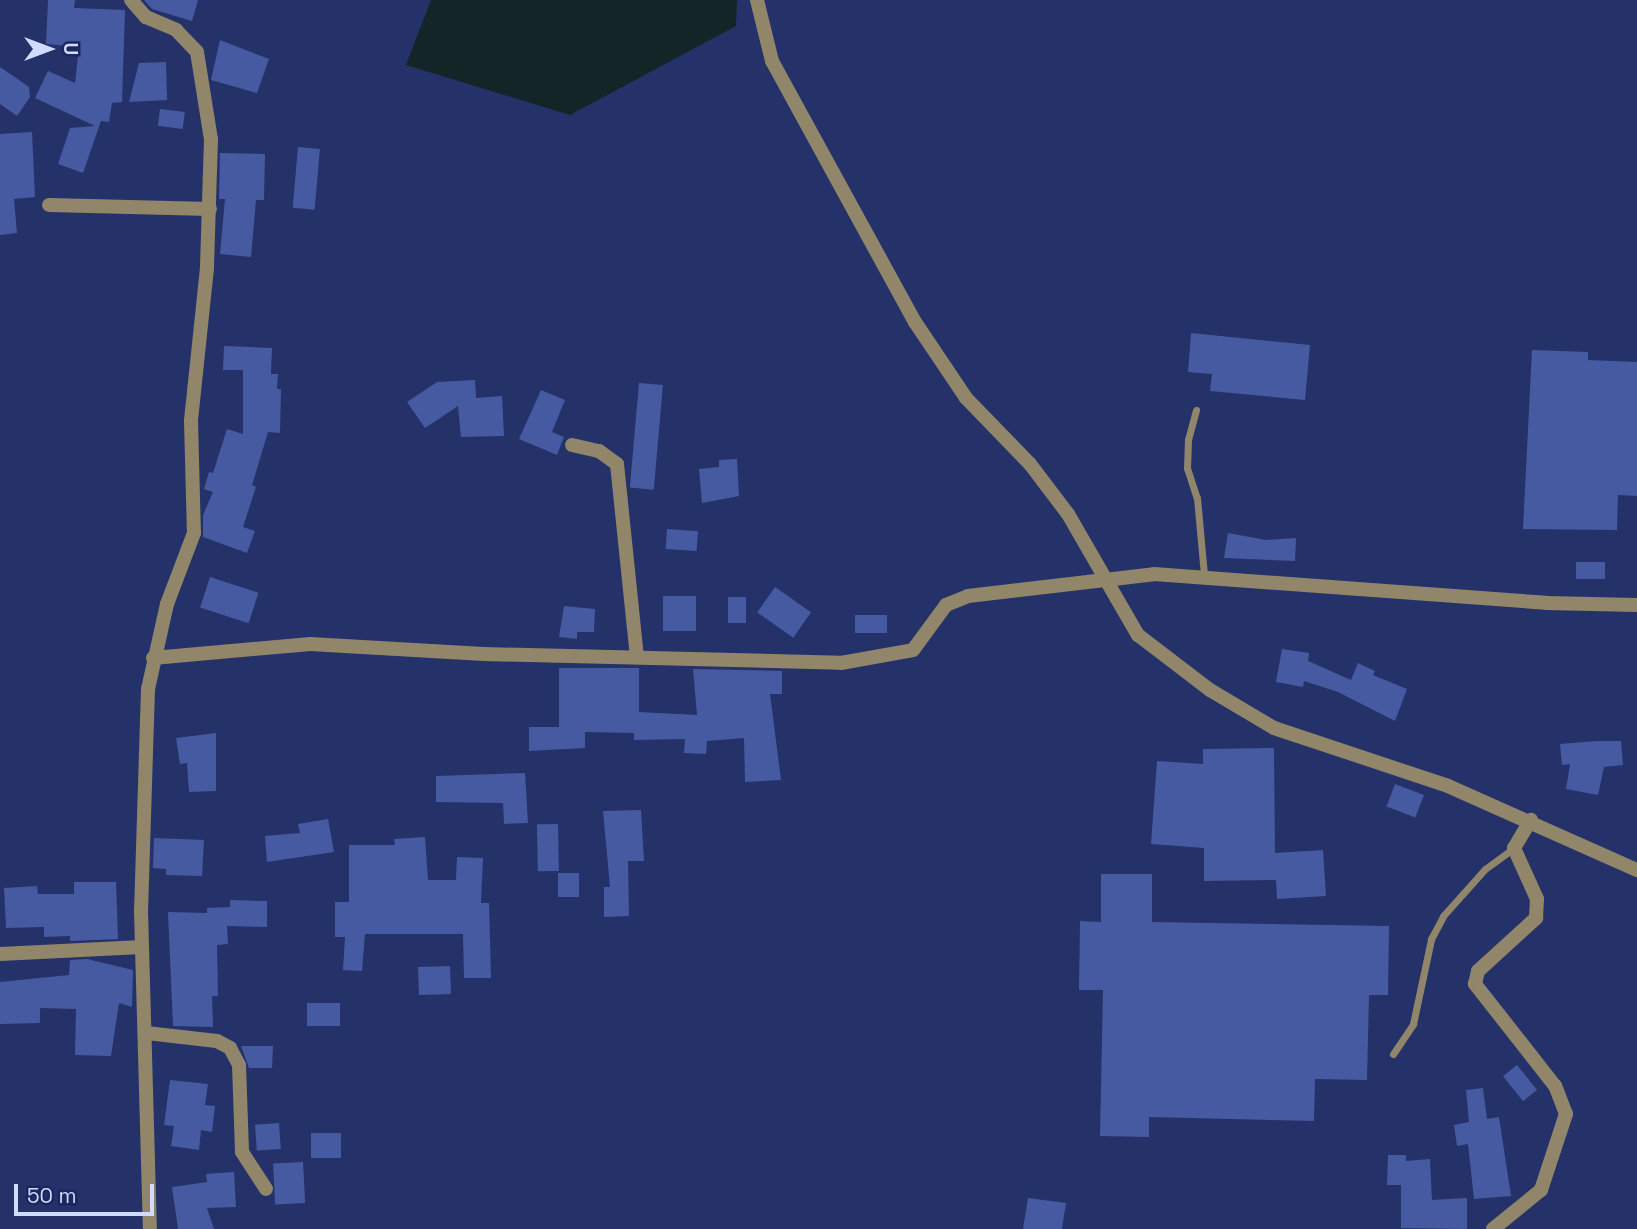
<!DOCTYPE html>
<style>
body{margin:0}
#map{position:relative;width:1637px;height:1229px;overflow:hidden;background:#243269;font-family:"Space Grotesk",sans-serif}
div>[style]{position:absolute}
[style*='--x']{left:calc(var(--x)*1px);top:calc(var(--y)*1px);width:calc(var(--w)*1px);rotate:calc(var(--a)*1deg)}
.water>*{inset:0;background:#142528}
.building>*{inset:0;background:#465aa1;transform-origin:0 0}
.service>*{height:7px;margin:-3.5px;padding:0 3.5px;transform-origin:3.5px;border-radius:3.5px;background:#918669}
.minor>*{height:14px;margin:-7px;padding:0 7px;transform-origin:7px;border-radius:7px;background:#918669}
span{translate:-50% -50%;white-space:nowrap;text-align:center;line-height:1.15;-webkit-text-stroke:5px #1b275d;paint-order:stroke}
.north{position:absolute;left:14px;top:14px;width:70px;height:70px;-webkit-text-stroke:5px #1b275d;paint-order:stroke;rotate:90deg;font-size:19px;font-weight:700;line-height:28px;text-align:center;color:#d0dcff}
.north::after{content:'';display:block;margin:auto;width:24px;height:32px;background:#d0dcff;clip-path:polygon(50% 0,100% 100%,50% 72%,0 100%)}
.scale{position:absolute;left:14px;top:1184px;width:140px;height:32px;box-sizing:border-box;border:4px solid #d0dcff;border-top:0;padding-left:9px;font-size:21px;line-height:24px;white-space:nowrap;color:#d0dcff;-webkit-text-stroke:5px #1b275d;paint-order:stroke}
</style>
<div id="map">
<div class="water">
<div style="clip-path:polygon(431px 0,737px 0,736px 26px,570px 115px,406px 65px)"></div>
</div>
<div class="building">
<div style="clip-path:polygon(48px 0,75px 0,74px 8px,125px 10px,122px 102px,112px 103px,109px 122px,101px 121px,83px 173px,58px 164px,70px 128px,95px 126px,35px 98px,48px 71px,75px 83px,79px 47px,46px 44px)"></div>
<div style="clip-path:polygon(144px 0,198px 0,192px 21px,152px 9px)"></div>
<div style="clip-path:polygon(220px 40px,269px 59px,257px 93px,211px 80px)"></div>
<div style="clip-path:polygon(166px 62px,167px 100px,129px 102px,139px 63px)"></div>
<div style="clip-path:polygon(0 67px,29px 87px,30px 97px,17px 116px,0 104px)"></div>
<div style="left:160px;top:109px;width:25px;height:17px;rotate:7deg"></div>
<div style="clip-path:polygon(32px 132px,35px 197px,14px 199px,17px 233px,0 235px,0 134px)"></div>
<div style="left:298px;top:147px;width:22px;height:61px;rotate:5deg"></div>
<div style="clip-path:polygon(220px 153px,265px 154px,264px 200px,256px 200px,251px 257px,220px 254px,225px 199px,219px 199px)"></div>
<div style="clip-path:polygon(1191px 333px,1310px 345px,1305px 400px,1210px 391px,1212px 374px,1188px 372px)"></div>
<div style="clip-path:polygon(224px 346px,272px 348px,271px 374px,278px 374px,277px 389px,281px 389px,280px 433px,268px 432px,252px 485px,256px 487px,243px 527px,255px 531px,247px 553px,203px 537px,203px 515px,213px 492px,204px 489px,209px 472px,213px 473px,227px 429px,243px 434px,243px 370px,223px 370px)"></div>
<div style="clip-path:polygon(1532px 350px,1588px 352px,1588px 360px,1637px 362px,1637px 496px,1618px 495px,1617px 530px,1523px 529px)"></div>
<div style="clip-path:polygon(475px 380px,476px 398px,502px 396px,504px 436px,461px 437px,458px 406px,425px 428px,407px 402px,437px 382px)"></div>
<div style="left:639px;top:383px;width:24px;height:105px;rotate:5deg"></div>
<div style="clip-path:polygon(541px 390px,565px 400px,552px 432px,564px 437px,557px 455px,519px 439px)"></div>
<div style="clip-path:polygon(737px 459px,739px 496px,702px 503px,699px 469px,719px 467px,719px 460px)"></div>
<div style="left:667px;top:529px;width:31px;height:20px;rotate:4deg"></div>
<div style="clip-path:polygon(1228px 533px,1266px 540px,1296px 538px,1295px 561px,1224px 558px)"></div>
<div style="left:1576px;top:562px;width:29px;height:17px"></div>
<div style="left:210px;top:577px;width:51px;height:32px;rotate:18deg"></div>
<div style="left:775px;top:587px;width:44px;height:31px;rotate:35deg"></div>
<div style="left:663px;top:596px;width:33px;height:35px"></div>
<div style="left:728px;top:597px;width:18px;height:26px"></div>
<div style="clip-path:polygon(564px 606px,595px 609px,594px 632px,577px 632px,577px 639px,559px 637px)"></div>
<div style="left:855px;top:615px;width:32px;height:18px"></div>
<div style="clip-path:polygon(1282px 649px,1309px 653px,1308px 661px,1351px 680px,1358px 663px,1375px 671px,1373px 675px,1407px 689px,1395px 721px,1338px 692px,1304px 681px,1303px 687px,1276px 682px)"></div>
<div style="clip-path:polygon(559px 668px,639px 668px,639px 712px,697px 715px,693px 669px,782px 671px,782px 694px,770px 694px,781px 780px,745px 782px,744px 738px,707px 741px,706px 754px,684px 753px,685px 739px,634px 740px,634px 733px,585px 732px,585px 748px,529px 751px,529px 727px,559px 727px)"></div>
<div style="clip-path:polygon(216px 733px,216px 791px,189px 792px,187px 763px,180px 764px,176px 738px)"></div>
<div style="clip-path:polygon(1597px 741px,1621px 741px,1623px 765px,1604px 767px,1598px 795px,1566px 789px,1570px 764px,1562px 765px,1560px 744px)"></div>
<div style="clip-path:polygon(1274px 748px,1275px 853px,1323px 850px,1326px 896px,1277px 899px,1276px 880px,1204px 881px,1204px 848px,1151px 844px,1157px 761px,1203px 764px,1203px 749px)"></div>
<div style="clip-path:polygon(525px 773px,528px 823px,504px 824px,503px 803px,436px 802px,436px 776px)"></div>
<div style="left:1395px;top:784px;width:31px;height:24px;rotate:21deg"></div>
<div style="clip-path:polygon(641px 810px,644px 861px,628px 861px,629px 916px,604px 917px,604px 887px,610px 887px,603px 811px)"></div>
<div style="clip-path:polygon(328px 819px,334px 852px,267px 862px,265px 836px,300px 833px,298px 824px)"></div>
<div style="left:558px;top:824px;width:47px;height:21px;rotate:89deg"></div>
<div style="clip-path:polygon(425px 837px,428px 880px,456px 880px,457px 857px,483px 858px,481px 903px,489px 903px,491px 978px,464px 978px,463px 934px,365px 934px,362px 971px,343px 970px,345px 937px,335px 937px,335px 902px,349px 902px,349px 845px,395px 845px,394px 839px)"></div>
<div style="clip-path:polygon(154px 838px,204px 840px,202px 876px,166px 875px,166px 869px,153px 868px)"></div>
<div style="left:579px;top:873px;width:24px;height:21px;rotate:90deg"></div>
<div style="clip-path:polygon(1101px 874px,1152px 874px,1152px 922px,1389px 926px,1388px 995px,1369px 995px,1367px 1080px,1315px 1079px,1314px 1121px,1149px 1117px,1149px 1137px,1100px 1136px,1103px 990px,1079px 990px,1080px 921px,1101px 922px)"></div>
<div style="clip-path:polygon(74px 882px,116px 882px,118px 939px,70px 941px,70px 936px,44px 937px,44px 927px,6px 928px,4px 888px,37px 886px,38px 894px,74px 894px)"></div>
<div style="clip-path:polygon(230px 900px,267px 901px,267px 927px,227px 926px,228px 944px,217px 945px,218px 996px,212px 996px,213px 1027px,173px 1026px,168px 912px,207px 913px,207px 908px,230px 907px)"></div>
<div style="clip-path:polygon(87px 959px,133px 970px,132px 1007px,119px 1003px,111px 1056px,75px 1055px,76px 1009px,40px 1008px,40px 1023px,0 1024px,0 982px,69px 975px,70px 960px)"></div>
<div style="left:450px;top:966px;width:28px;height:32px;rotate:88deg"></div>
<div style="left:340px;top:1003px;width:23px;height:33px;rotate:90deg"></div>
<div style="clip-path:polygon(241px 1046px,273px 1046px,272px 1068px,249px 1068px)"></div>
<div style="left:1517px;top:1065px;width:32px;height:18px;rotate:51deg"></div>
<div style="clip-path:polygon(170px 1080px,208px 1084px,205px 1105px,215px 1106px,212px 1132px,201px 1130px,199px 1150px,171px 1146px,174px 1126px,164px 1125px)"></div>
<div style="clip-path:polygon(1483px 1088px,1487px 1119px,1499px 1117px,1511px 1196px,1474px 1199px,1468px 1144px,1457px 1146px,1454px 1125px,1469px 1122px,1466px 1090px)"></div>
<div style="left:279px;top:1123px;width:26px;height:24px;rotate:86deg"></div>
<div style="left:311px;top:1133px;width:30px;height:25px"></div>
<div style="clip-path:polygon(1388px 1155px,1406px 1155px,1406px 1161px,1430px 1159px,1432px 1200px,1467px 1198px,1467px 1229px,1401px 1228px,1401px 1185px,1387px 1185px)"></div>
<div style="left:303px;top:1162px;width:41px;height:30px;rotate:87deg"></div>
<div style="clip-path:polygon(234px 1172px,236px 1207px,207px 1208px,214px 1229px,178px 1229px,172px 1187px,207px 1182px,206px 1174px)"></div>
<div style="clip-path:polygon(1028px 1198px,1066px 1203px,1062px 1229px,1023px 1229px)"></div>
</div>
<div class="service">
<div style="--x:1196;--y:410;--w:31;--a:105"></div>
<div style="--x:1188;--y:440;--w:28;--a:92"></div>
<div style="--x:1187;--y:468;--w:32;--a:72"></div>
<div style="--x:1197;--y:498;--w:77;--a:84.8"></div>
<div style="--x:1393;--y:1054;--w:36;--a:-56"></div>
<div style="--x:1413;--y:1024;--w:87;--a:-78"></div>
<div style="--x:1431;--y:939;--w:26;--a:-62"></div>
<div style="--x:1443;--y:916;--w:63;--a:-48.2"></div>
<div style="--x:1485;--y:869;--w:36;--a:-36"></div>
</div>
<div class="minor">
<div style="--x:131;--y:0;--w:23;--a:49"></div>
<div style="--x:146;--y:17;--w:33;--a:23"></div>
<div style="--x:176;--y:30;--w:30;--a:46"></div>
<div style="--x:197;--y:52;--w:88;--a:80.9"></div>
<div style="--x:211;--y:139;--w:129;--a:91.8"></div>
<div style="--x:207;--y:268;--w:154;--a:96"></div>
<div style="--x:191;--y:421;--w:112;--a:88.5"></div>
<div style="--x:194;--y:533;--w:76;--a:110.8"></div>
<div style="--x:167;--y:604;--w:87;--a:102.6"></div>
<div style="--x:148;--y:689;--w:222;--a:91.8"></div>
<div style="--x:141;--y:911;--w:318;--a:88.4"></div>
<div style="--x:757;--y:0;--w:63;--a:76.2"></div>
<div style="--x:772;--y:61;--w:298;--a:61.3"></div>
<div style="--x:915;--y:322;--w:92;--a:56.1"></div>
<div style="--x:966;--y:398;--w:92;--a:45.9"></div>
<div style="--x:1030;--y:464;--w:63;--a:52.8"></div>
<div style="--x:1068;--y:514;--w:140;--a:60"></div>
<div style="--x:1138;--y:635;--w:91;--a:37.4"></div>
<div style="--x:1210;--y:690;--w:74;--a:30.7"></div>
<div style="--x:1274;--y:728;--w:183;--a:18.4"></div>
<div style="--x:1448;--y:786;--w:207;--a:24"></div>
<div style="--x:49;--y:205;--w:161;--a:1.4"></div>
<div style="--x:572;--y:445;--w:28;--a:13"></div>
<div style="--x:599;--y:451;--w:22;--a:36"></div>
<div style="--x:617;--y:464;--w:194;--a:84.1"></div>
<div style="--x:153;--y:658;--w:158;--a:-5.1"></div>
<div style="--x:310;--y:644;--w:174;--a:3.3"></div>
<div style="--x:484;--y:654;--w:357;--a:1.4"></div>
<div style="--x:841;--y:663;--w:73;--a:-10.2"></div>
<div style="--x:913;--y:650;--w:56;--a:-53.7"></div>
<div style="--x:946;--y:605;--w:24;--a:-22"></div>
<div style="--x:968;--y:596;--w:187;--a:-6.7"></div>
<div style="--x:1154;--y:574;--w:393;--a:4.2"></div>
<div style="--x:1546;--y:603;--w:91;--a:1.3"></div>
<div style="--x:0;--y:954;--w:142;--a:-2.8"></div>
<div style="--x:147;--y:1033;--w:70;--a:6.5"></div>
<div style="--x:217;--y:1041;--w:15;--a:28"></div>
<div style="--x:230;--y:1048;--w:19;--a:62"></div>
<div style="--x:239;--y:1065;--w:87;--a:88"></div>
<div style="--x:242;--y:1152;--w:44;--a:57"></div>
<div style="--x:1493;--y:1229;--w:62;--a:-39.1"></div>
<div style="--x:1541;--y:1190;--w:80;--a:-71.8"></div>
<div style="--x:1566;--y:1114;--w:30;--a:-111"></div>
<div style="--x:1555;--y:1086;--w:130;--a:-128.1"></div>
<div style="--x:1475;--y:984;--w:13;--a:-77"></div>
<div style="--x:1478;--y:971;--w:79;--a:-42.4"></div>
<div style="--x:1536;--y:918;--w:19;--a:-87"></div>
<div style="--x:1537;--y:899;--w:56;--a:-114.3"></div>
<div style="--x:1514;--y:848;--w:33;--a:-59"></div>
</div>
<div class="north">U</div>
<div class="scale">50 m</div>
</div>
